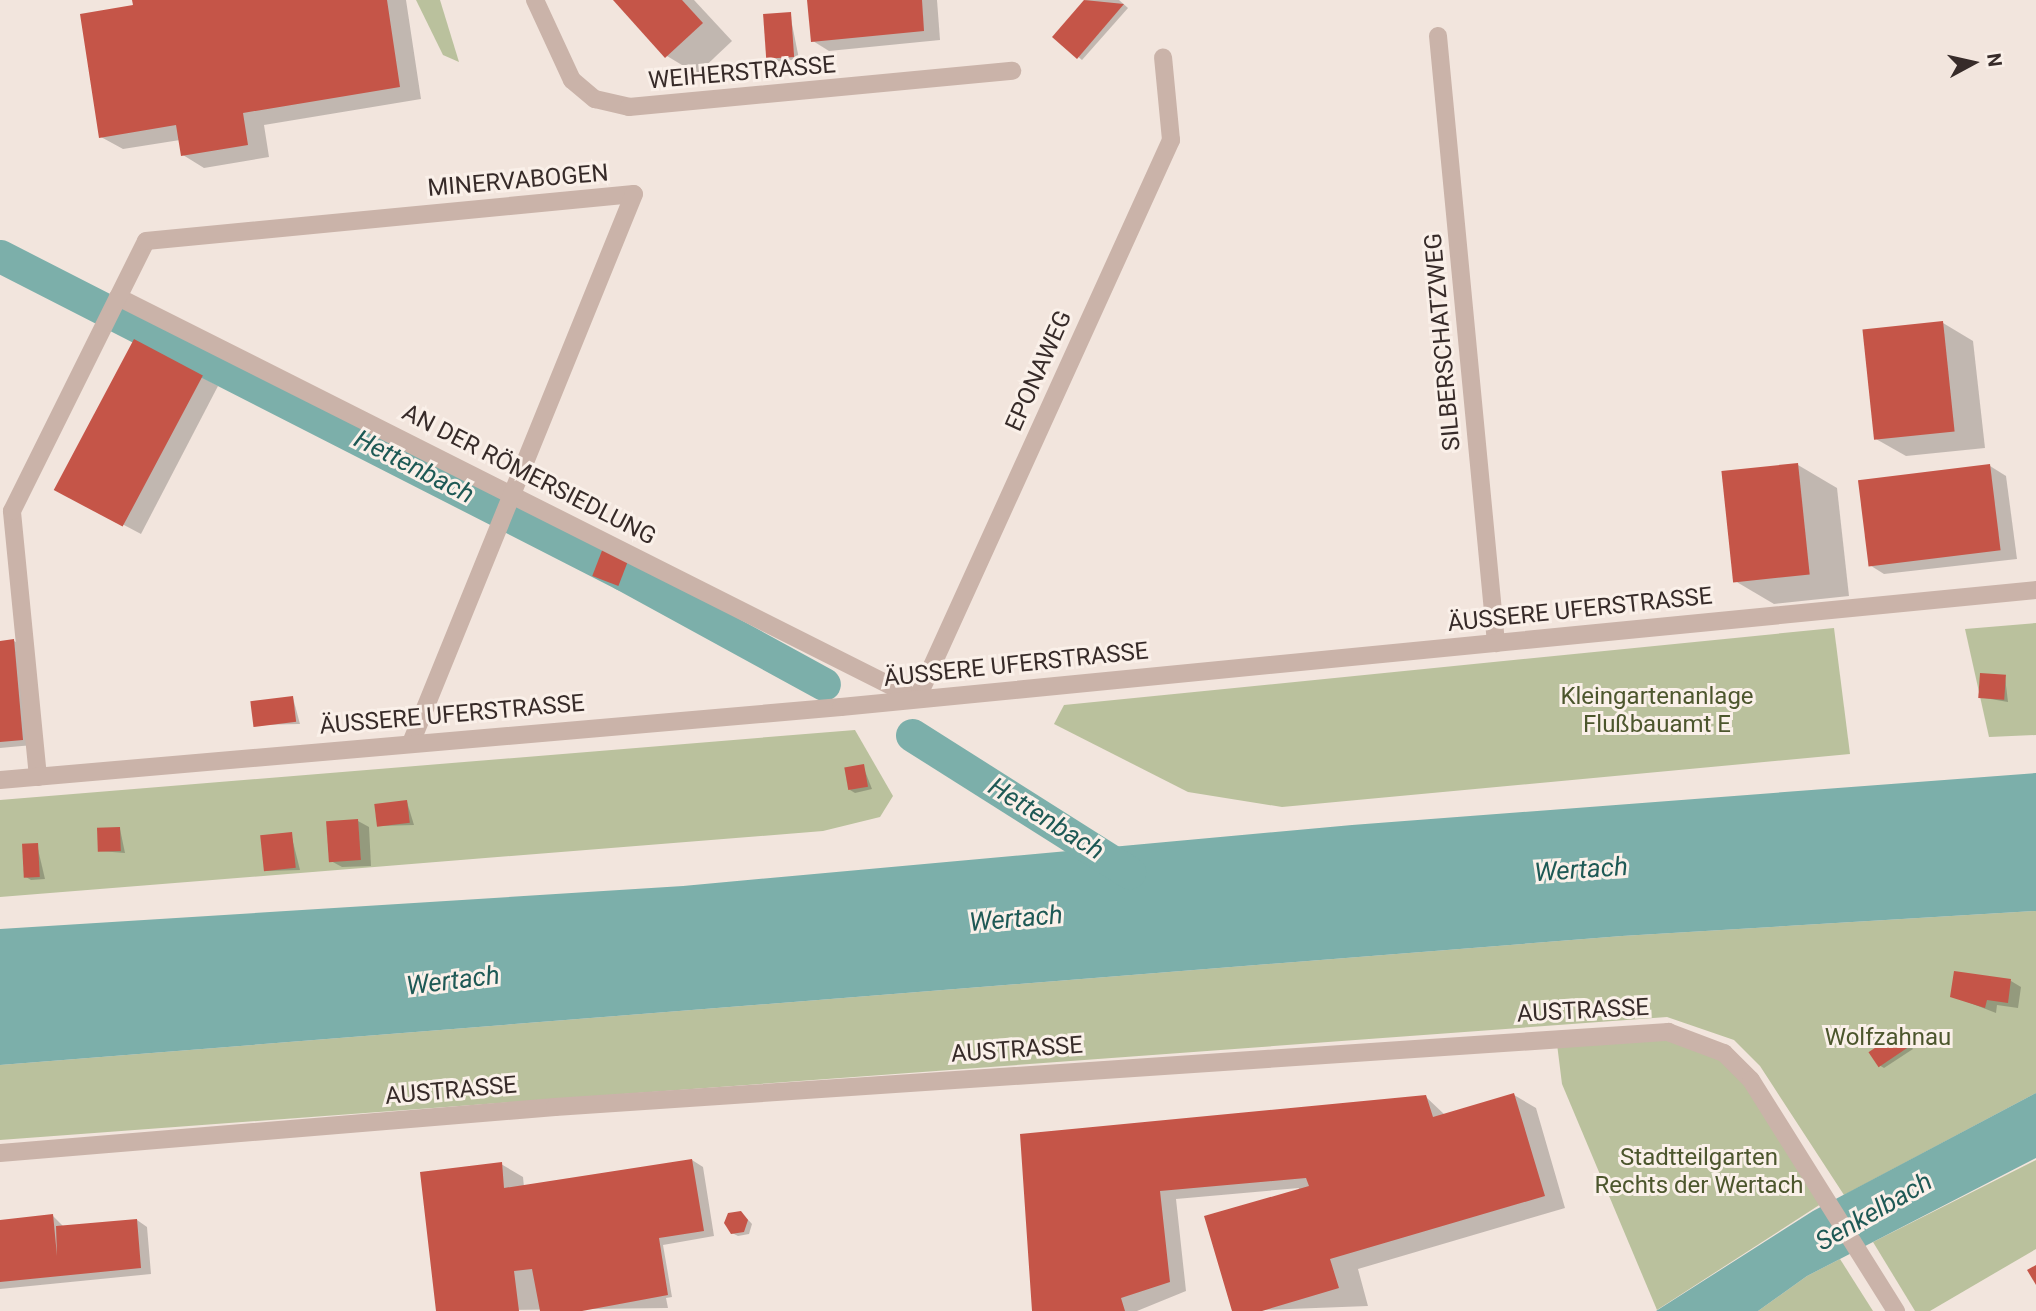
<!DOCTYPE html>
<meta charset="utf-8">
<style>
body{margin:0}
#map{position:relative;width:2036px;height:1311px;overflow:hidden;background:#f2e5dd;font-family:Roboto,sans-serif}
div>[style]{position:absolute}
[style*='--x']{left:calc(var(--x)*1px);top:calc(var(--y)*1px);width:calc(var(--w)*1px);rotate:calc(var(--a)*1deg)}
.green>*{inset:0;background:#bac19d}
.water>*{inset:0;background:#7cafaa}
.shadow>*{inset:0;background:#0003}
.canal>*{height:33px;margin:-16.5px;padding:0 16.5px;transform-origin:16.5px;border-radius:16.5px;background:#7cafaa}
.building>*{inset:0;background:#c55548;transform-origin:0 0}
.minor>*{height:18px;margin:-9px;padding:0 9px;transform-origin:9px;border-radius:9px;background:#cab3a9}
span{translate:-50% -50%;white-space:nowrap;text-align:center;line-height:1.15;-webkit-text-stroke:6px #faf0e9;paint-order:stroke}
.street-label{font-size:24px;color:#372b29}
.park-label{font-size:24px;color:#4c562d}
.water-label{font-size:26px;color:#1e5955;font-style:italic}
.north{position:absolute;left:1938px;top:28px;width:70px;height:70px;-webkit-text-stroke:5px #faf0e9;paint-order:stroke;rotate:82deg;font-size:19px;font-weight:700;line-height:28px;text-align:center;color:#372b29}
.north::after{content:'';display:block;margin:auto;width:24px;height:32px;background:#372b29;clip-path:polygon(50% 0,100% 100%,50% 72%,0 100%)}
</style>
<div id="map">
<div class="green">
<div style="clip-path:polygon(416px 0,440px 0,459px 62px,443px 55px)"></div>
<div style="clip-path:polygon(2036px 623px,2036px 735px,1989px 737px,1965px 629px)"></div>
<div style="clip-path:polygon(1834px 628px,1850px 754px,1282px 807px,1188px 792px,1054px 724px,1064px 705px)"></div>
<div style="clip-path:polygon(855px 730px,893px 796px,880px 817px,823px 831px,0 897px,0 800px)"></div>
<div style="clip-path:polygon(2036px 911px,2036px 1093px,1844px 1195px,1760px 1066px,1734px 1040px,1667px 1017px,0 1140px,0 1065px,1622px 936px)"></div>
<div style="clip-path:polygon(1630px 1031px,1724px 1053px,1827px 1200px,1657px 1310px,1562px 1084px,1556px 1036px)"></div>
<div style="clip-path:polygon(2036px 1160px,2036px 1249px,1930px 1311px,1915px 1311px,1873px 1242px)"></div>
<div style="clip-path:polygon(1840px 1259px,1873px 1311px,1758px 1311px,1807px 1276px)"></div>
</div>
<div class="water">
<div style="clip-path:polygon(2036px 773px,2036px 911px,1622px 936px,0 1065px,0 929px,683px 886px,1352px 825px)"></div>
<div style="clip-path:polygon(2036px 1093px,2036px 1158px,1807px 1276px,1758px 1311px,1656px 1311px,1813px 1211px)"></div>
</div>
<div class="shadow">
<div style="clip-path:polygon(134px 0,406px 0,421px 99px,264px 125px,269px 157px,204px 168px,183px 155px,180px 140px,123px 149px,101px 137px)"></div>
<div style="clip-path:polygon(615px 0,694px 0,732px 41px,697px 74px,667px 56px)"></div>
<div style="clip-path:polygon(809px 0,937px 0,940px 40px,829px 51px,813px 41px)"></div>
<div style="clip-path:polygon(1086px 0,1119px 0,1128px 8px,1082px 60px,1054px 37px)"></div>
<div style="clip-path:polygon(790px 14px,799px 59px,773px 62px,768px 59px)"></div>
<div style="clip-path:polygon(1943px 323px,1973px 341px,1985px 448px,1906px 456px,1876px 439px)"></div>
<div style="clip-path:polygon(202px 377px,218px 386px,141px 534px,73px 498px)"></div>
<div style="clip-path:polygon(1798px 465px,1837px 488px,1849px 596px,1774px 604px,1735px 581px)"></div>
<div style="clip-path:polygon(1990px 466px,2006px 476px,2017px 559px,1884px 574px,1868px 564px)"></div>
<div style="clip-path:polygon(628px 560px,633px 562px,620px 588px,592px 574px)"></div>
<div style="clip-path:polygon(14px 641px,24px 647px,33px 745px,0 748px,0 642px)"></div>
<div style="clip-path:polygon(2005px 677px,2008px 702px,1979px 697px)"></div>
<div style="clip-path:polygon(293px 698px,300px 724px,254px 725px)"></div>
<div style="clip-path:polygon(863px 766px,872px 789px,855px 793px,850px 790px)"></div>
<div style="clip-path:polygon(407px 802px,414px 825px,378px 826px)"></div>
<div style="clip-path:polygon(358px 821px,369px 827px,371px 866px,342px 867px,331px 861px)"></div>
<div style="clip-path:polygon(120px 829px,125px 853px,100px 851px)"></div>
<div style="clip-path:polygon(291px 834px,300px 870px,266px 871px)"></div>
<div style="clip-path:polygon(37px 845px,45px 879px,31px 880px,26px 877px)"></div>
<div style="clip-path:polygon(2011px 981px,2021px 987px,2018px 1008px,1997px 1005px,1996px 1013px,1952px 996px)"></div>
<div style="clip-path:polygon(1900px 1033px,1913px 1049px,1884px 1068px,1879px 1065px)"></div>
<div style="clip-path:polygon(1514px 1095px,1536px 1108px,1565px 1208px,1358px 1269px,1368px 1306px,1234px 1311px,1299px 1188px,1176px 1199px,1186px 1291px,1137px 1311px,1034px 1311px,1022px 1136px,1426px 1097px,1445px 1115px)"></div>
<div style="clip-path:polygon(692px 1160px,703px 1167px,714px 1236px,663px 1245px,672px 1297px,666px 1298px,668px 1308px,437px 1311px,501px 1164px,523px 1177px,524px 1187px)"></div>
<div style="clip-path:polygon(741px 1212px,752px 1224px,749px 1234px,738px 1236px,732px 1233px)"></div>
<div style="clip-path:polygon(53px 1216px,64px 1227px,137px 1220px,147px 1227px,151px 1274px,0 1289px,0 1222px)"></div>
</div>
<div class="canal">
<div style="--x:0;--y:256;--w:699;--a:27.04"></div>
<div style="--x:623;--y:574;--w:229;--a:28.7"></div>
<div style="--x:912;--y:735;--w:257;--a:32.3"></div>
</div>
<div class="building">
<div style="clip-path:polygon(132px 0,387px 0,400px 87px,243px 113px,248px 145px,181px 156px,176px 125px,99px 138px,80px 14px,133px 5px)"></div>
<div style="clip-path:polygon(613px 0,682px 0,703px 23px,665px 58px)"></div>
<div style="clip-path:polygon(807px 0,922px 0,924px 31px,811px 42px)"></div>
<div style="clip-path:polygon(1084px 0,1124px 4px,1077px 59px,1052px 37px)"></div>
<div style="left:791px;top:12px;width:45px;height:28px;rotate:86deg"></div>
<div style="left:1943px;top:321px;width:111px;height:81px;rotate:84deg"></div>
<div style="left:134px;top:339px;width:78px;height:171px;rotate:28deg"></div>
<div style="left:1798px;top:463px;width:112px;height:77px;rotate:84deg"></div>
<div style="left:1990px;top:464px;width:87px;height:133px;rotate:83deg"></div>
<div style="left:603px;top:548px;width:28px;height:30px;rotate:21deg"></div>
<div style="clip-path:polygon(14px 639px,23px 740px,0 742px,0 641px)"></div>
<div style="left:1980px;top:673px;width:26px;height:25px;rotate:4deg"></div>
<div style="left:293px;top:696px;width:26px;height:43px;rotate:83deg"></div>
<div style="left:864px;top:764px;width:23px;height:20px;rotate:80deg"></div>
<div style="left:407px;top:800px;width:23px;height:33px;rotate:83deg"></div>
<div style="left:358px;top:819px;width:41px;height:32px;rotate:86deg"></div>
<div style="left:120px;top:827px;width:24px;height:23px;rotate:88deg"></div>
<div style="left:292px;top:832px;width:36px;height:32px;rotate:84deg"></div>
<div style="left:38px;top:843px;width:34px;height:16px;rotate:87deg"></div>
<div style="clip-path:polygon(1954px 971px,2011px 979px,2008px 1003px,1987px 1000px,1985px 1008px,1950px 997px)"></div>
<div style="left:1900px;top:1031px;width:18px;height:38px;rotate:56deg"></div>
<div style="clip-path:polygon(1514px 1093px,1545px 1196px,1330px 1259px,1339px 1288px,1262px 1311px,1232px 1311px,1204px 1216px,1309px 1186px,1306px 1178px,1160px 1191px,1170px 1282px,1121px 1298px,1125px 1311px,1032px 1311px,1020px 1134px,1426px 1095px,1433px 1117px)"></div>
<div style="clip-path:polygon(692px 1159px,704px 1231px,659px 1238px,668px 1295px,582px 1311px,540px 1311px,532px 1269px,514px 1271px,519px 1311px,436px 1311px,420px 1172px,502px 1162px,504px 1188px)"></div>
<div style="clip-path:polygon(741px 1211px,748px 1220px,744px 1232px,731px 1234px,724px 1223px,728px 1213px)"></div>
<div style="clip-path:polygon(53px 1214px,57px 1256px,56px 1226px,137px 1219px,141px 1268px,0 1282px,0 1220px)"></div>
<div style="clip-path:polygon(2036px 1265px,2036px 1285px,2027px 1270px)"></div>
</div>
<div class="minor">
<div style="--x:535;--y:0;--w:88;--a:65.2"></div>
<div style="--x:572;--y:80;--w:30;--a:40"></div>
<div style="--x:595;--y:99;--w:35;--a:13"></div>
<div style="--x:629;--y:107;--w:385;--a:-5.4"></div>
<div style="--x:1438;--y:36;--w:610;--a:84.54"></div>
<div style="--x:118;--y:297;--w:894;--a:26.71"></div>
<div style="--x:917;--y:699;--w:614;--a:-65.56"></div>
<div style="--x:1171;--y:140;--w:83;--a:-95.5"></div>
<div style="--x:38;--y:777;--w:267;--a:-95.6"></div>
<div style="--x:12;--y:511;--w:301;--a:-63.6"></div>
<div style="--x:146;--y:241;--w:490;--a:-5.5"></div>
<div style="--x:634;--y:194;--w:593;--a:112.11"></div>
<div style="--x:0;--y:780;--w:844;--a:-4.96"></div>
<div style="--x:841;--y:707;--w:1201;--a:-5.59"></div>
<div style="--x:0;--y:1153;--w:557;--a:-4.74"></div>
<div style="--x:555;--y:1107;--w:1116;--a:-3.86"></div>
<div style="--x:1668;--y:1032;--w:60;--a:20.6"></div>
<div style="--x:1724;--y:1053;--w:38;--a:45"></div>
<div style="--x:1751;--y:1080;--w:273;--a:57.9"></div>
</div>
<div class="street-label">
<span style="left:742px;top:73px;rotate:-5deg">WEIHERSTRASSE</span>
<span style="left:518px;top:181px;rotate:-5deg">MINERVABOGEN</span>
<span style="left:1443px;top:342px;rotate:-95deg">SILBERSCHATZWEG</span>
<span style="left:1039px;top:371px;rotate:-66deg">EPONAWEG</span>
<span style="left:529px;top:475px;rotate:27deg">AN DER RÖMERSIEDLUNG</span>
<span style="left:1580px;top:610px;rotate:-6deg">ÄUSSERE UFERSTRASSE</span>
<span style="left:1016px;top:665px;rotate:-6deg">ÄUSSERE UFERSTRASSE</span>
<span style="left:452px;top:715px;rotate:-5deg">ÄUSSERE UFERSTRASSE</span>
<span style="left:1583px;top:1011px;rotate:-3deg">AUSTRASSE</span>
<span style="left:1017px;top:1050px;rotate:-4deg">AUSTRASSE</span>
<span style="left:451px;top:1091px;rotate:-5deg">AUSTRASSE</span>
</div>
<div class="park-label">
<span style="left:1657px;top:711px">Kleingartenanlage<br>Flußbauamt E</span>
<span style="left:1888px;top:1038px">Wolfzahnau</span>
<span style="left:1699px;top:1172px">Stadtteilgarten<br>Rechts der Wertach</span>
</div>
<div class="water-label">
<span style="left:414px;top:467px;rotate:27deg">Hettenbach</span>
<span style="left:1046px;top:819px;rotate:32deg">Hettenbach</span>
<span style="left:1581px;top:870px;rotate:-4deg">Wertach</span>
<span style="left:1016px;top:919px;rotate:-5deg">Wertach</span>
<span style="left:453px;top:981px;rotate:-7deg">Wertach</span>
<span style="left:1874px;top:1212px;rotate:-30deg">Senkelbach</span>
</div>
<div class="north">N</div>
</div>
